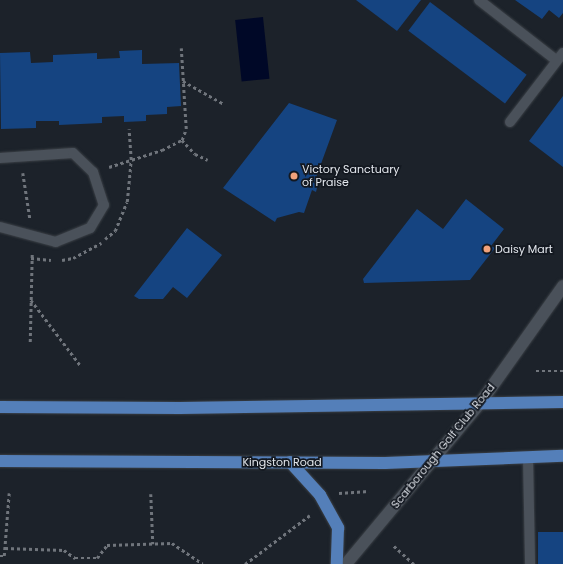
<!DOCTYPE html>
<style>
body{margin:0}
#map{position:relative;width:563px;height:564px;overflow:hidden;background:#1c222a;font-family:Poppins,sans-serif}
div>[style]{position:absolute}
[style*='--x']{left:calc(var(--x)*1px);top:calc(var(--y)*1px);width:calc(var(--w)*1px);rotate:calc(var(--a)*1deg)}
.water>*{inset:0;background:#000827;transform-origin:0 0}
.building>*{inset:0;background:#154481;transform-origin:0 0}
.path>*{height:2.5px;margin-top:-1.25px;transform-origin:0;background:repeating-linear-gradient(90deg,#70757c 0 3px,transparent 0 6px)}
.roads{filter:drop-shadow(0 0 1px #3b4046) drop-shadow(0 0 1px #3b4046)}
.service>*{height:10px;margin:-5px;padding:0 5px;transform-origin:5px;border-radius:5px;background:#4a515a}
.tertiary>*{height:12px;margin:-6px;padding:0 6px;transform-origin:6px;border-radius:6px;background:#4a515a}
.primary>*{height:12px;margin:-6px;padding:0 6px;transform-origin:6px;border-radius:6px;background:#547fb9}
.dots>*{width:11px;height:11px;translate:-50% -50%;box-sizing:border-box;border:2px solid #131820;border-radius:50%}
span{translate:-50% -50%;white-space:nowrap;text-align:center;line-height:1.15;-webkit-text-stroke:3.5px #131820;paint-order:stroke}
.poi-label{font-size:11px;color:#e2e6ec}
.left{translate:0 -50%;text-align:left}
.street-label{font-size:11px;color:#e2e6ec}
</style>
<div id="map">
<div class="water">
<div style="left:263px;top:17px;width:62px;height:28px;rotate:84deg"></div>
</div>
<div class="building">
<div style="clip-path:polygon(356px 0,421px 0,397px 31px)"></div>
<div style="clip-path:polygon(515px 0,563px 0,563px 13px,559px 18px,549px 10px,542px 19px)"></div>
<div style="left:430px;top:2px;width:121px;height:36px;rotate:37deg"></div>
<div style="clip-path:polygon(142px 50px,142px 64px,179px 63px,181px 106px,167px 107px,167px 114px,146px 115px,146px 121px,124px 122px,124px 116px,102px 117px,102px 123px,59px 125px,59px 121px,36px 121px,36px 128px,1px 129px,0 53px,30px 52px,31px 63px,53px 62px,53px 55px,97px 53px,97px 59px,120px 58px,119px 51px)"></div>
<div style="clip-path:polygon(563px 96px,563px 167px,529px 141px)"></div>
<div style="clip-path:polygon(289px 103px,337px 120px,314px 183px,318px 184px,316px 192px,312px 190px,304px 213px,299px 212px,277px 218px,275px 222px,223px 188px)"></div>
<div style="clip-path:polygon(466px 199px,504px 229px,491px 246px,495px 248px,470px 280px,364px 283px,363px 279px,417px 209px,443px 229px)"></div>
<div style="clip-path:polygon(187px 228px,222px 255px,187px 298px,173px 287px,163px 299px,139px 299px,134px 296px)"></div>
<div style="left:538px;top:532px;width:25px;height:32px"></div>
</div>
<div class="path">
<div style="--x:183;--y:81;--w:47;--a:29.3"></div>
<div style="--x:182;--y:140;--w:19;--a:47"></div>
<div style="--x:195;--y:154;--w:14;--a:25"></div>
<div style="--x:109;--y:167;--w:56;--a:-17.8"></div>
<div style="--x:162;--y:150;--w:22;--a:-27"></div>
<div style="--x:182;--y:140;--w:12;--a:-70"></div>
<div style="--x:186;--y:129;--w:81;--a:-93.5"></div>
<div style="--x:23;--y:173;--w:46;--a:81.2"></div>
<div style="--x:105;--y:239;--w:13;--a:-39"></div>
<div style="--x:115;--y:231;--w:31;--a:-68"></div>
<div style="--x:127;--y:202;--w:42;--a:-84.6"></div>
<div style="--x:131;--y:160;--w:31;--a:-94"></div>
<div style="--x:31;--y:258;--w:20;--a:6"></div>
<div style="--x:62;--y:260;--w:11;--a:-10"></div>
<div style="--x:73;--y:258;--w:32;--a:-28"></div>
<div style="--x:31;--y:300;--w:83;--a:52.9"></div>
<div style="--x:30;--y:342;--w:89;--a:-88.7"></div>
<div style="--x:536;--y:371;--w:27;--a:0"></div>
<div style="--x:339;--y:493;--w:30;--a:-4"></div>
<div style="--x:151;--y:494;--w:50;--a:87.7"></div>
<div style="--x:394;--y:546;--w:27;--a:42"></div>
<div style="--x:5;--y:548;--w:59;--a:1.9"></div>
<div style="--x:64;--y:550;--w:14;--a:36"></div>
<div style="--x:75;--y:558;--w:22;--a:0"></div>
<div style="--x:97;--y:558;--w:16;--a:-52"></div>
<div style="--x:107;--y:545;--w:65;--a:-1.8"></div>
<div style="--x:172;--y:543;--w:37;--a:34"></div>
<div style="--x:0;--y:556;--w:4;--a:0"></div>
<div style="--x:4;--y:556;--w:63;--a:-85.5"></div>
<div style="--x:245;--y:564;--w:81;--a:-37"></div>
</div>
<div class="roads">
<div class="service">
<div style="--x:479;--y:0;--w:98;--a:37.9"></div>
<div style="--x:510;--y:122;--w:87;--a:-52.5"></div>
<div style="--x:0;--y:158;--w:73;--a:-3.9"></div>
<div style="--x:73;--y:153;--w:28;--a:44"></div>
<div style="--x:93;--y:172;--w:35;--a:72"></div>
<div style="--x:104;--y:205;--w:27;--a:121"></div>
<div style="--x:90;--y:228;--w:37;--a:158"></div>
<div style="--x:56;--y:242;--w:58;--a:-165"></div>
<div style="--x:528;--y:457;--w:107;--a:88.9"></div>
</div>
<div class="tertiary">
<div style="--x:346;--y:564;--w:211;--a:-50.2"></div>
<div style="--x:481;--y:402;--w:142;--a:-54.7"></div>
</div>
<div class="primary">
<div style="--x:0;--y:407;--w:180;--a:0.3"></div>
<div style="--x:180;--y:408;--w:383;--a:-0.9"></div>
<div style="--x:0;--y:461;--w:385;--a:0.3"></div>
<div style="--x:385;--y:463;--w:178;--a:-2.3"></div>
<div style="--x:290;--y:462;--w:45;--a:47.7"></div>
<div style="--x:320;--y:495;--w:38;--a:61"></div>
<div style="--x:338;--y:528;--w:36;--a:92"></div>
</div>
</div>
<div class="dots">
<div style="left:294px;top:176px;background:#f1a27b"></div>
<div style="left:487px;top:249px;background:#f1a27b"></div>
</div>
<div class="poi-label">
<span class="left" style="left:302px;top:176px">Victory Sanctuary<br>of Praise</span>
<span class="left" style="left:495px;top:249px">Daisy Mart</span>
</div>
<div class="street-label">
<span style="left:443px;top:446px;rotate:-51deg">Scarborough Golf Club Road</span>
<span style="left:282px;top:462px">Kingston Road</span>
</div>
</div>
